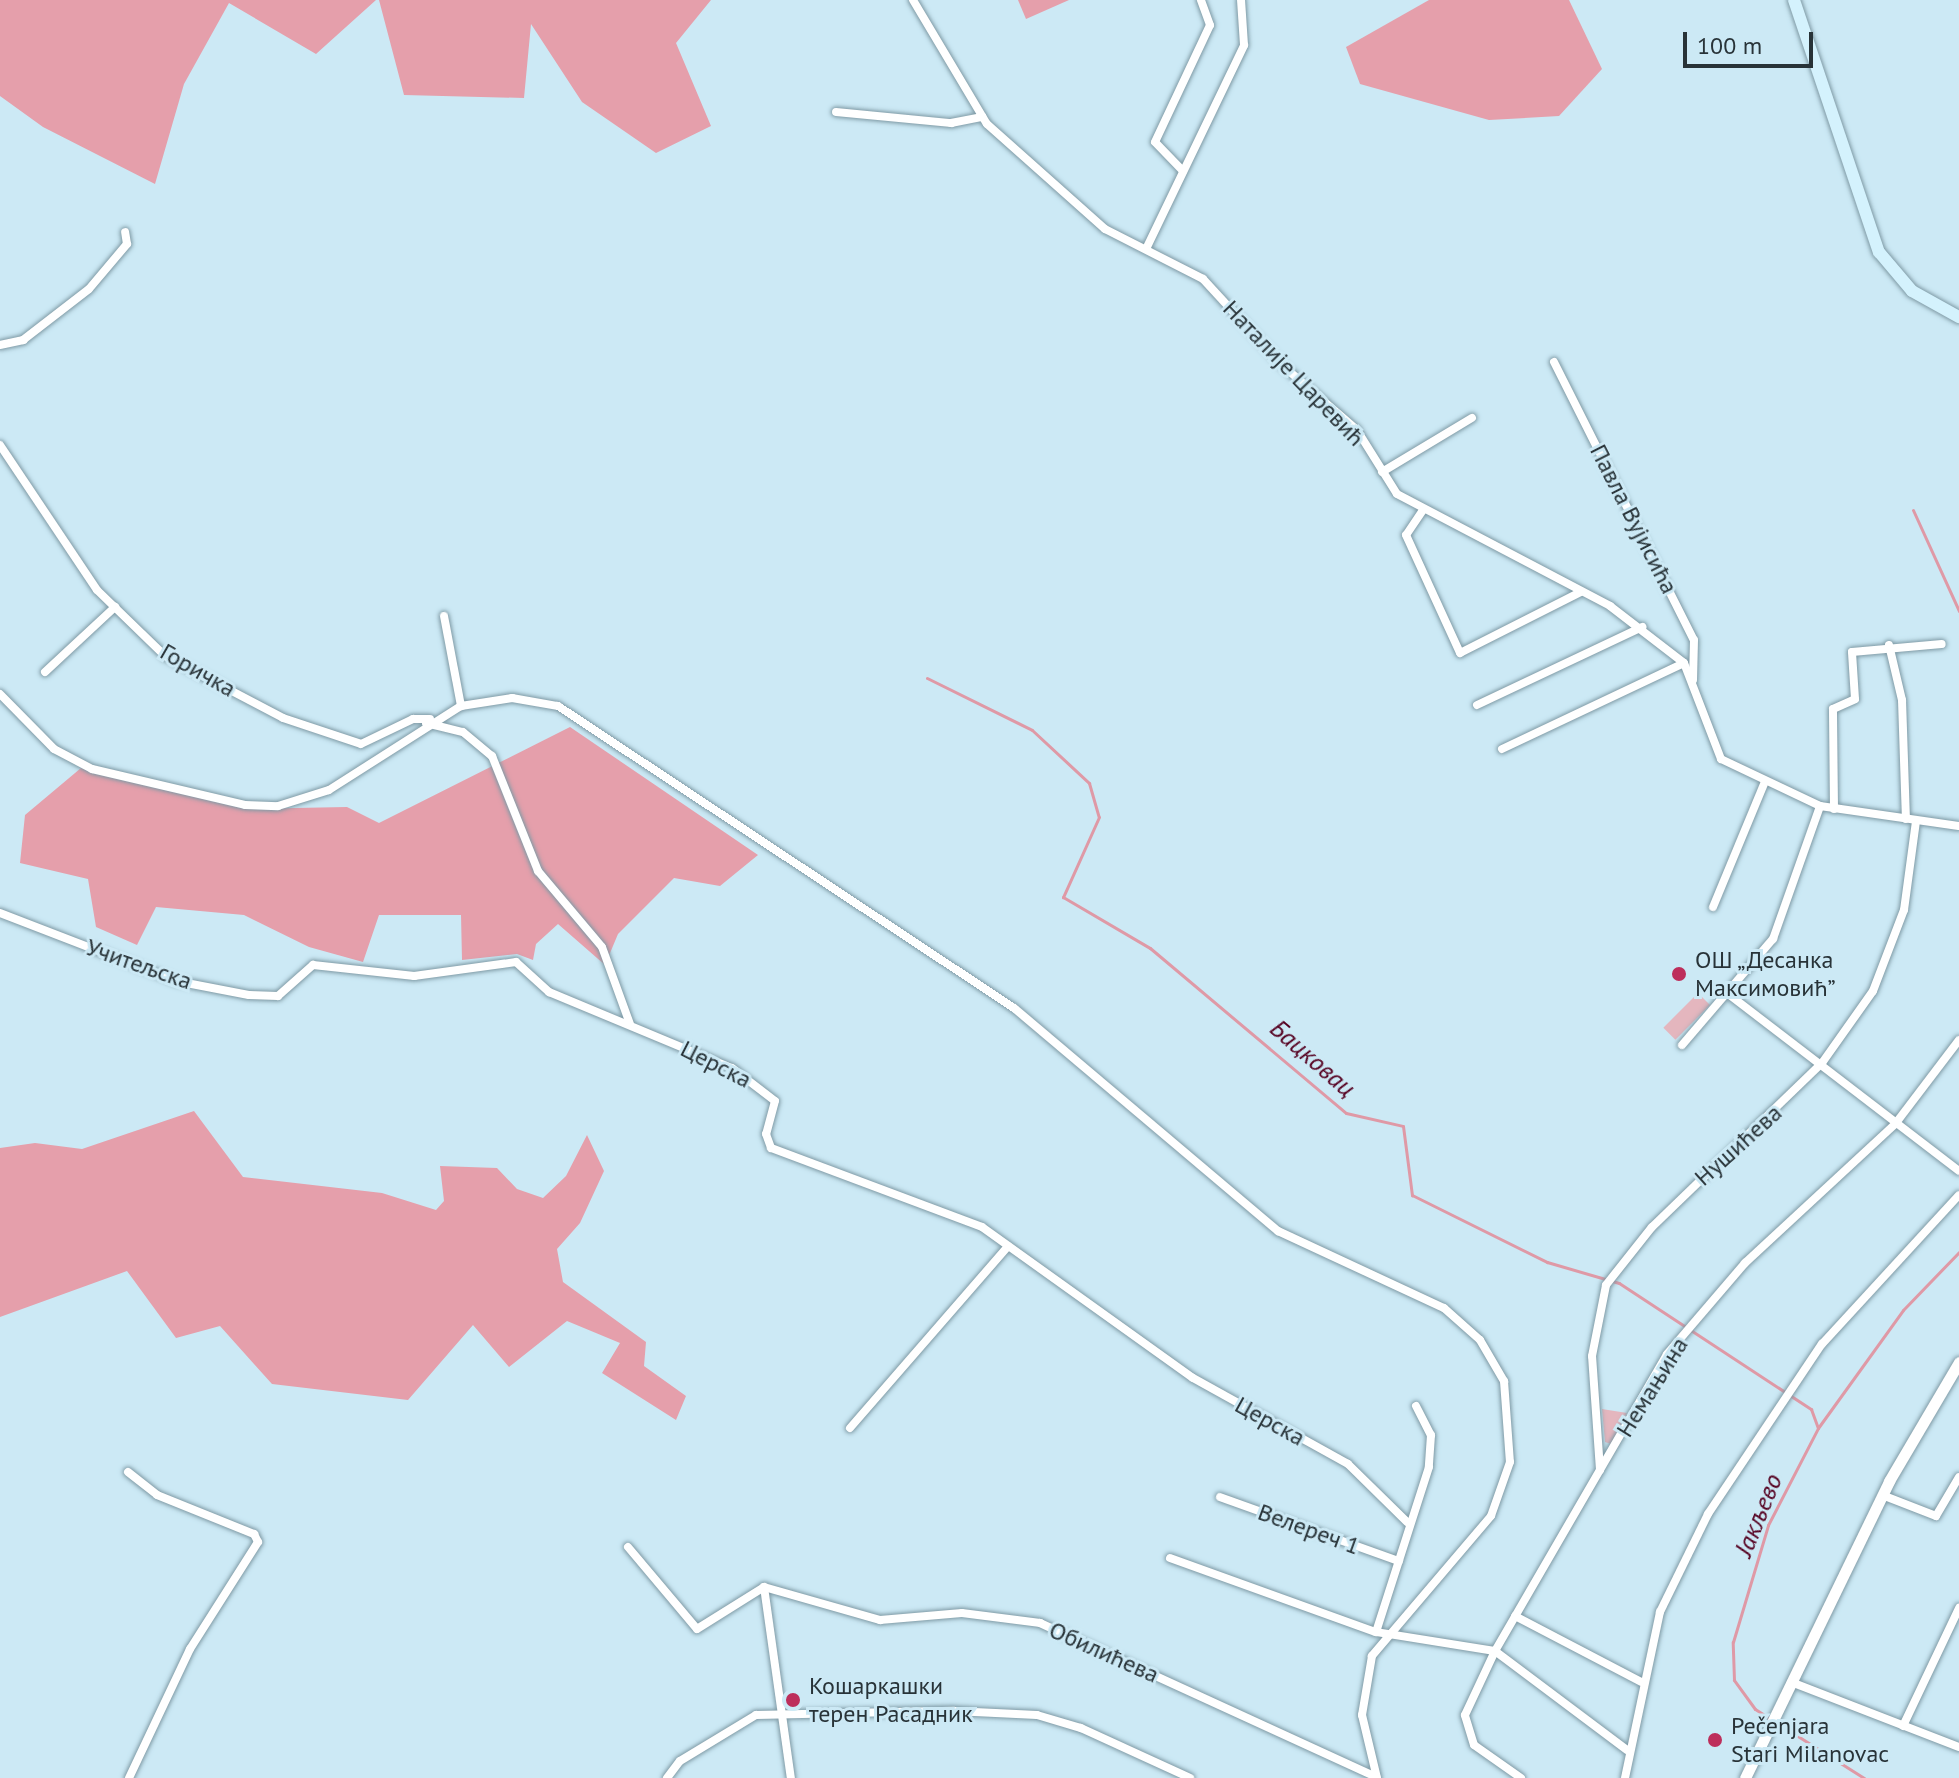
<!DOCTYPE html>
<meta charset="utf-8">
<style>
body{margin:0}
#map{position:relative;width:1959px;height:1778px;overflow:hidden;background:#cce9f5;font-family:"PT Sans",sans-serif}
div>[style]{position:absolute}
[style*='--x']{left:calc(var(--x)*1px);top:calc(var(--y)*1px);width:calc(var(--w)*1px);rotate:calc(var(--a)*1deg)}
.green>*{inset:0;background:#e4b6be;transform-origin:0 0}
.forest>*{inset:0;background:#e59fab}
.stream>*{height:3px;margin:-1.5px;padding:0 1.5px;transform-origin:1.5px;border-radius:1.5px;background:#df99a6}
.roads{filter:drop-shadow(0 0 2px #7f9aa5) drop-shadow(0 0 2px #7f9aa5)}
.minor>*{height:8px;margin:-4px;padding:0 4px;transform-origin:4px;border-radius:4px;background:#fff}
.tertiary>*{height:11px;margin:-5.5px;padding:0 5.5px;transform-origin:5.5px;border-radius:5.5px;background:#fff}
.secondary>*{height:12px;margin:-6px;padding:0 6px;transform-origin:6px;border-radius:6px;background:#d4f2fd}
.dots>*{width:22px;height:22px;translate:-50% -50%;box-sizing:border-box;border:4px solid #cce9f5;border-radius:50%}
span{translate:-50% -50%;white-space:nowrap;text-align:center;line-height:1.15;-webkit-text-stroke:6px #cce9f5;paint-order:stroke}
.street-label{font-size:24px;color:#283338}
.poi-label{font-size:24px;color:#283338}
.left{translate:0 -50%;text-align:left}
.water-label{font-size:26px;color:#550020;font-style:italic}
.scale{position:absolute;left:1683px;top:32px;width:130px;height:36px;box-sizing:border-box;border:4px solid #283338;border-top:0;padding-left:10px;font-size:24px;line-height:28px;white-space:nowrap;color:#283338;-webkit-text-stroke:6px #cce9f5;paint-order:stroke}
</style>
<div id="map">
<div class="green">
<div style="left:1698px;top:993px;width:17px;height:49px;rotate:45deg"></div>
<div style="clip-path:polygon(1602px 1409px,1627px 1413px,1611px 1444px,1605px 1442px)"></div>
</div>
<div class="forest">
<div style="clip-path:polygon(0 0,376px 0,316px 54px,229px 3px,184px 84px,155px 184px,43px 127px,0 96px)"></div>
<div style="clip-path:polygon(379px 0,711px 0,676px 43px,711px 126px,656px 153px,582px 102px,531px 24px,524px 98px,404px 95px)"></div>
<div style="clip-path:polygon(1018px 0,1069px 0,1026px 19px)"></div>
<div style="clip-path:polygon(1429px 0,1569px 0,1602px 69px,1559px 116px,1489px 120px,1360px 84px,1346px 47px)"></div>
<div style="clip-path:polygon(570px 727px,758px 855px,720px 886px,674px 878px,618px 934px,605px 965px,558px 924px,536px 944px,533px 960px,517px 954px,462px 960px,461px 915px,379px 915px,363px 962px,309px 947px,244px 915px,156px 907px,137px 945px,96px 927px,88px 879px,20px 863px,25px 815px,81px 768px,245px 809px,347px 807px,379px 823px)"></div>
<div style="clip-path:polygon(194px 1111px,243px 1177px,382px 1193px,436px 1210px,444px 1201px,440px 1166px,497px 1168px,517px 1189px,543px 1198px,566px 1176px,587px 1135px,604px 1171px,580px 1223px,557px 1249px,563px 1282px,646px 1342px,644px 1366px,686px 1396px,676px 1420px,602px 1373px,620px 1343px,567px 1321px,509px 1367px,473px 1325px,408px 1400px,272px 1384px,220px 1326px,176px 1338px,127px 1271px,0 1317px,0 1148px,35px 1143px,82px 1149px)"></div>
</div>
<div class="stream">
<div style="--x:1913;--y:510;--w:111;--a:65.5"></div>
<div style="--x:927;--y:678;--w:117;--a:26.3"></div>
<div style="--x:1032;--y:730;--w:78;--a:42.9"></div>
<div style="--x:1089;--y:783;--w:35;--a:74"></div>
<div style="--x:1099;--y:817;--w:88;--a:114.2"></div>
<div style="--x:1063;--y:897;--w:101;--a:30.4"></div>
<div style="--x:1150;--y:948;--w:256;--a:40.1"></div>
<div style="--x:1346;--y:1113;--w:58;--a:12.8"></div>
<div style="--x:1403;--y:1126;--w:70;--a:82.6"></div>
<div style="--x:1412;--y:1195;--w:151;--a:26.4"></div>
<div style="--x:1547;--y:1262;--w:75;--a:16.3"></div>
<div style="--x:1619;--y:1283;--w:230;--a:33.3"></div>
<div style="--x:1811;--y:1409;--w:20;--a:70"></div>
<div style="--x:1864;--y:1778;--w:129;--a:-147.7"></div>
<div style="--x:1755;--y:1709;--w:36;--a:-126"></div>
<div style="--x:1734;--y:1680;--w:38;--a:-92"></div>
<div style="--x:1733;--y:1642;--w:122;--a:-73.3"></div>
<div style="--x:1768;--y:1525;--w:109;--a:-62.7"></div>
<div style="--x:1818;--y:1428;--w:145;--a:-54.2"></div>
<div style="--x:1903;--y:1310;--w:81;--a:-46"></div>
</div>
<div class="roads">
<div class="minor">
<div style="--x:913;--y:0;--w:144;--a:59.2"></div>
<div style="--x:987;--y:124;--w:158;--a:41.7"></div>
<div style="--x:1105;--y:229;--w:110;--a:27"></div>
<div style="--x:1203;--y:279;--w:117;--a:47.4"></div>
<div style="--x:1282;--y:365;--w:99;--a:40.9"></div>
<div style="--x:1357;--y:430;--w:75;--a:58"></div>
<div style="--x:1397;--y:494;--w:241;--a:27.7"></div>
<div style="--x:1610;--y:606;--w:93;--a:37.6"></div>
<div style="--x:1684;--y:663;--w:103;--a:68.9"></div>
<div style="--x:1721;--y:759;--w:110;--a:25.4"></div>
<div style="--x:1820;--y:806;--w:140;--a:8.2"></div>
<div style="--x:836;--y:112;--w:116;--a:5.5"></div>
<div style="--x:951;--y:123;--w:32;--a:-11"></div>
<div style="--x:1183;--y:171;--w:40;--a:-134"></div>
<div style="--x:1155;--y:142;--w:129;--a:-64.8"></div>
<div style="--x:1210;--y:25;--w:27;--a:-110"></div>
<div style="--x:1147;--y:247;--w:224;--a:-64.3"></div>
<div style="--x:1244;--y:45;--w:45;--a:-93.8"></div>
<div style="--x:0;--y:345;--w:24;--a:-12"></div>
<div style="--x:23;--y:340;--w:83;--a:-37.7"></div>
<div style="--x:89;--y:289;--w:59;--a:-49.8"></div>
<div style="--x:127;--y:244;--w:12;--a:-99"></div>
<div style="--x:1554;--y:362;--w:311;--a:63.3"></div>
<div style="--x:1694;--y:640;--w:40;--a:91.4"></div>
<div style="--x:0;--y:445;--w:174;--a:56.2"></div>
<div style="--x:97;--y:590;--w:95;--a:44.1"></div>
<div style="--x:165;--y:656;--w:133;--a:27.7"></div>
<div style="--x:283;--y:718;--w:82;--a:18.4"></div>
<div style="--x:361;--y:744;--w:58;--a:-25.7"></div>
<div style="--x:413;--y:719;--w:17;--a:0"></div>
<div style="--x:1382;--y:472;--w:105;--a:-31"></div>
<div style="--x:1423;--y:510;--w:30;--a:124"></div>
<div style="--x:1406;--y:535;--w:130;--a:65.4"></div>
<div style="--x:1460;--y:653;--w:136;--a:-26.8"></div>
<div style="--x:444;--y:616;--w:92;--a:79.3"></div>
<div style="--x:1889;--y:645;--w:57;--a:76.7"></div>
<div style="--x:1902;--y:700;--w:119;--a:88.1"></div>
<div style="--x:45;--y:672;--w:96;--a:-42.9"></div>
<div style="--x:0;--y:694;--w:77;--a:45.5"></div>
<div style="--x:54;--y:749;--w:43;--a:27.8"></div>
<div style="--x:92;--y:769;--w:157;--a:13.2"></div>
<div style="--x:245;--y:805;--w:33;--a:2"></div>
<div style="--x:278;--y:806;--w:53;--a:-17.4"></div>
<div style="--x:329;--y:790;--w:156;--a:-32.5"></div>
<div style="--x:461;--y:706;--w:52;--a:-8.9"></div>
<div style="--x:512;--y:698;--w:47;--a:9.9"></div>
<div style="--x:558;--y:706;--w:547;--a:33.52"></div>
<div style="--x:1014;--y:1008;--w:346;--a:40.2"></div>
<div style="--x:1278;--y:1231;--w:183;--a:24.9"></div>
<div style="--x:1444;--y:1308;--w:48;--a:41.6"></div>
<div style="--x:1480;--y:1340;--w:48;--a:59.7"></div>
<div style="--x:1504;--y:1381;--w:81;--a:85.8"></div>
<div style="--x:1510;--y:1462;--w:57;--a:109.4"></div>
<div style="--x:1491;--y:1516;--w:184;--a:130.4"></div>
<div style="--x:1372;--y:1656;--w:60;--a:99.6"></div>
<div style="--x:1362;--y:1715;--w:65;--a:76.6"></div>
<div style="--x:1477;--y:705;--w:183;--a:-25.3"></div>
<div style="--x:426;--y:723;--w:38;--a:14"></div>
<div style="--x:463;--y:732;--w:38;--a:40"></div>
<div style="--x:492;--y:756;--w:124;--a:68.2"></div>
<div style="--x:538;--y:871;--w:99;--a:49.9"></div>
<div style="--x:602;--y:947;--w:82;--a:70"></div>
<div style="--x:1502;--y:749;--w:201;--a:-25.3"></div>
<div style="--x:1834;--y:809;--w:100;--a:-90.6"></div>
<div style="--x:1833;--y:709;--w:24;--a:-24"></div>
<div style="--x:1855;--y:699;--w:47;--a:-93.7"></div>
<div style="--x:1852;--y:652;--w:90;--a:-5.1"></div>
<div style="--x:1713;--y:907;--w:133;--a:-67.5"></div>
<div style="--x:0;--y:913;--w:189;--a:21.1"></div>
<div style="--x:176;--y:981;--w:74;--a:10.9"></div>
<div style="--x:249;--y:995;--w:29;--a:2"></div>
<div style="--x:278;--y:996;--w:47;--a:-41.5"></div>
<div style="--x:313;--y:965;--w:102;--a:6.2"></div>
<div style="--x:414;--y:976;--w:103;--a:-7.8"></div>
<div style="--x:516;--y:962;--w:45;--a:42.3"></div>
<div style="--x:549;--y:992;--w:198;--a:22.6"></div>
<div style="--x:732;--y:1068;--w:54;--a:37.5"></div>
<div style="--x:775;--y:1101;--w:34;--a:105"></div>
<div style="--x:766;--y:1134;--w:15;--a:70"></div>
<div style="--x:771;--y:1148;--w:225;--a:20.5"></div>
<div style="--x:982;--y:1227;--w:259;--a:35.6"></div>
<div style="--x:1193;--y:1378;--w:177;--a:29"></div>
<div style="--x:1348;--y:1464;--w:83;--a:44.5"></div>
<div style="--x:1731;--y:996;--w:287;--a:37.5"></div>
<div style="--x:1682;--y:1045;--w:140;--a:-49.4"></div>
<div style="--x:1773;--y:939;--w:141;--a:-70.5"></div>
<div style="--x:1416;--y:1406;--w:33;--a:63"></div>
<div style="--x:1431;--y:1435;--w:32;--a:94"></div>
<div style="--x:1429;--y:1467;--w:173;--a:107.8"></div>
<div style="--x:1376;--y:1632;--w:121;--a:9.1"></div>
<div style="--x:1495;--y:1651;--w:165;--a:36.9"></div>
<div style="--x:850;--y:1428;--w:241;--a:-49"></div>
<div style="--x:1600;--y:1470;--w:114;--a:-94"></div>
<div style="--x:1592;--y:1356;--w:72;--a:-78.8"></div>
<div style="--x:1606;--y:1285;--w:74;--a:-51.6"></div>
<div style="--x:1652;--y:1227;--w:236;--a:-44"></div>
<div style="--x:1822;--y:1063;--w:88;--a:-54.7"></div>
<div style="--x:1873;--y:991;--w:87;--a:-69.1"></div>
<div style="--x:1904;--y:910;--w:90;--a:-82.3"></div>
<div style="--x:128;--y:1472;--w:37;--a:38"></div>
<div style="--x:157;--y:1495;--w:105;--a:21.9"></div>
<div style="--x:254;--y:1534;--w:9;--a:63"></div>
<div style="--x:258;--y:1542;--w:127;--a:122.4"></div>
<div style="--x:190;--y:1649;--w:143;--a:115.3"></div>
<div style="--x:1882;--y:1495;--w:58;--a:21.3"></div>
<div style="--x:1936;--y:1516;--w:45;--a:-59.5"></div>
<div style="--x:1220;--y:1497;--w:190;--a:19.7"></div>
<div style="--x:628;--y:1547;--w:107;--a:49.9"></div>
<div style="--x:697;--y:1629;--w:79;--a:-32.1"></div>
<div style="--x:764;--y:1587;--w:121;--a:15.9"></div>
<div style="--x:880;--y:1620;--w:82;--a:-4.9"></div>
<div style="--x:962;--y:1613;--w:79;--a:7.3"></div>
<div style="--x:1040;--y:1623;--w:370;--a:24.6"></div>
<div style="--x:1170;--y:1558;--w:219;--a:19.8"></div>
<div style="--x:764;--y:1587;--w:193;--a:82"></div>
<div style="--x:1515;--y:1616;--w:142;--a:27.6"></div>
<div style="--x:1791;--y:1682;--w:180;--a:21.2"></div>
<div style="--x:1903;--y:1726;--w:131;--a:-64.6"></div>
<div style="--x:667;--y:1778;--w:21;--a:-53"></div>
<div style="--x:680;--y:1761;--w:89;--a:-31.2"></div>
<div style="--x:756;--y:1715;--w:198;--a:-1.2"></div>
<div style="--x:954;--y:1711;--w:83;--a:2.8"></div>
<div style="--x:1037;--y:1715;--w:46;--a:16.5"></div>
<div style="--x:1081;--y:1728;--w:120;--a:24.6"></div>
<div style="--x:1521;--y:1778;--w:57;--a:-144.9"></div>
<div style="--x:1474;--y:1745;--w:31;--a:-107"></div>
<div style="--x:1465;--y:1715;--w:71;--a:-64.9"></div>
<div style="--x:1495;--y:1651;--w:343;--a:-59.9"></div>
<div style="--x:1667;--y:1354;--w:120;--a:-49.4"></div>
<div style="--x:1745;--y:1263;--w:206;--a:-42.8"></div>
<div style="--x:1896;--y:1123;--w:104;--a:-52.8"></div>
<div style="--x:1625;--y:1778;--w:170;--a:-78.1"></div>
<div style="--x:1660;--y:1612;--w:109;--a:-63.9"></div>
<div style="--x:1708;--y:1514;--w:205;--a:-56.2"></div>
<div style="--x:1822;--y:1344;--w:202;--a:-47.4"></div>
</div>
<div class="tertiary">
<div style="--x:1745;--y:1778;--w:330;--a:-64.1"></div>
<div style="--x:1889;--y:1481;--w:138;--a:-59.5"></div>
</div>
<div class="secondary">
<div style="--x:1794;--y:0;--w:266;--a:71.4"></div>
<div style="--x:1879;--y:252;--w:51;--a:49.8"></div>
<div style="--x:1912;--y:291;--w:54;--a:29"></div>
</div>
</div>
<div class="dots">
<div style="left:1679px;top:974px;background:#bd2e5b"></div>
<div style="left:793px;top:1700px;background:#bd2e5b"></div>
<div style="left:1715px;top:1740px;background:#bd2e5b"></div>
</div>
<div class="street-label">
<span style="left:1294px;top:373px;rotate:46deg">Наталије Царевић</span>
<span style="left:1634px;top:519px;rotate:63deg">Павла Вујисића</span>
<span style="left:198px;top:670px;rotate:30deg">Горичка</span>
<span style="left:139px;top:964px;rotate:19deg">Учитељска</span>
<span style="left:716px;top:1064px;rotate:27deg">Церска</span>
<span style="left:1738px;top:1145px;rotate:-42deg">Нушићева</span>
<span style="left:1652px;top:1387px;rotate:-58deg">Немањина</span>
<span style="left:1270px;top:1421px;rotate:29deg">Церска</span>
<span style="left:1309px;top:1529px;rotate:20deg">Велереч 1</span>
<span style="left:1104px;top:1652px;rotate:24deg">Обилићева</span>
</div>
<div class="poi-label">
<span class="left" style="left:1695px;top:974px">ОШ „Десанка<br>Максимовић”</span>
<span class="left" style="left:809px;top:1700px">Кошаркашки<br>терен Расадник</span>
<span class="left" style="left:1731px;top:1740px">Pečenjara<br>Stari Milanovac</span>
</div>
<div class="water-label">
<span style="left:1313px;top:1058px;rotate:41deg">Бацковац</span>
<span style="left:1758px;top:1515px;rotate:-68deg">Јакљево</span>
</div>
<div class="scale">100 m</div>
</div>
